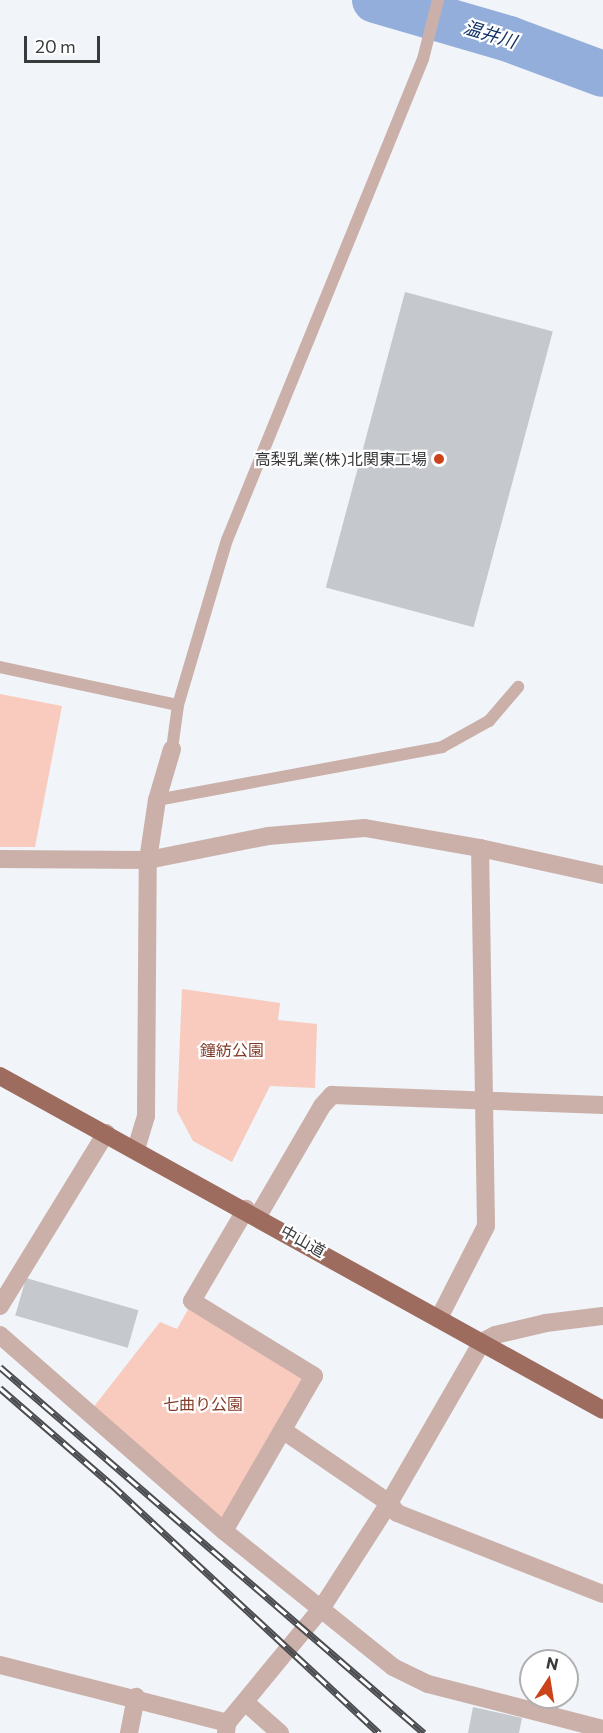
<!DOCTYPE html>
<meta charset="utf-8">
<style>
body{margin:0}
#map{position:relative;width:603px;height:1733px;overflow:hidden;background:#f1f4f9;font-family:Commissioner,"Noto Sans JP",sans-serif}
div>[style]{position:absolute}
[style*='--x']{left:calc(var(--x)*1px);top:calc(var(--y)*1px);width:calc(var(--w)*1px);rotate:calc(var(--a)*1deg)}
.green>*{inset:0;background:#f8cbbe}
.river>*{height:46px;margin:-23px;padding:0 23px;transform-origin:23px;border-radius:23px;background:#93aedb}
.building>*{inset:0;background:#c5c8cc;transform-origin:0 0}
.service>*{height:12px;margin:-6px;padding:0 6px;transform-origin:6px;border-radius:6px;background:#cab0a9}
.minor>*{height:18px;margin:-9px;padding:0 9px;transform-origin:9px;border-radius:9px;background:#cab0a9}
.tertiary>*{height:18px;margin:-9px;padding:0 9px;transform-origin:9px;border-radius:9px;background:#cab0a9}
.trunk>*{height:18px;margin:-9px;padding:0 9px;transform-origin:9px;border-radius:9px;background:#9e6c5f}
.rail>*{height:7px;margin-top:-3.5px;transform-origin:0;background:repeating-linear-gradient(90deg,#fff 0 14px,#4c4d50 0 28px);box-sizing:border-box;border-block:2px solid #4c4d50}
.dots>*{width:16px;height:16px;translate:-50% -50%;box-sizing:border-box;border:3px solid #fff;border-radius:50%}
span{translate:-50% -50%;white-space:nowrap;text-align:center;line-height:1.15;-webkit-text-stroke:4.5px #fff;paint-order:stroke}
.poi-label{font-size:16px;color:#393a3c}
.right{translate:-100% -50%;text-align:right}
.park-label{font-size:16px;color:#823c29}
.street-label{font-size:16px;color:#393a3c}
.water-label{font-size:18px;color:#123268;font-style:italic}
.north{position:absolute;left:519px;top:1649px;width:60px;height:60px;box-sizing:border-box;background:#fff;border:2px solid #b0b0b1;border-radius:50%;rotate:12deg;font-size:16px;font-weight:700;line-height:24px;text-align:center;color:#393a3c}
.north::after{content:'';display:block;margin:auto;width:21px;height:27px;background:#cc431b;clip-path:polygon(50% 0,100% 100%,50% 72%,0 100%)}
.scale{position:absolute;left:24px;top:36px;width:76px;height:27px;box-sizing:border-box;border:3px solid #393a3c;border-top:0;padding-left:8px;font-size:18px;line-height:21px;white-space:nowrap;color:#393a3c;-webkit-text-stroke:4px #fff;paint-order:stroke}
</style>
<div id="map">
<div class="green">
<div style="clip-path:polygon(0 694px,62px 706px,35px 847px,0 847px)"></div>
<div style="clip-path:polygon(182px 989px,280px 1003px,278px 1020px,317px 1024px,315px 1088px,270px 1086px,232px 1162px,193px 1141px,177px 1111px)"></div>
<div style="clip-path:polygon(190px 1306px,308px 1378px,223px 1525px,92px 1409px,160px 1322px,177px 1329px)"></div>
</div>
<div class="river">
<div style="--x:375;--y:0;--w:140;--a:16.2"></div>
<div style="--x:509;--y:39;--w:100;--a:20.4"></div>
</div>
<div class="building">
<div style="left:405px;top:292px;width:153px;height:306px;rotate:15deg"></div>
<div style="left:26px;top:1278px;width:117px;height:39px;rotate:16deg"></div>
<div style="clip-path:polygon(473px 1707px,522px 1718px,519px 1733px,468px 1733px)"></div>
</div>
<div class="service">
<div style="--x:0;--y:667;--w:182;--a:12.1"></div>
<div style="--x:172;--y:749;--w:44;--a:-82.2"></div>
<div style="--x:178;--y:705;--w:172;--a:-73.5"></div>
<div style="--x:227;--y:540;--w:519;--a:-67.83"></div>
<div style="--x:423;--y:59;--w:61;--a:-75.7"></div>
<div style="--x:157;--y:800;--w:290;--a:-10.5"></div>
<div style="--x:442;--y:747;--w:54;--a:-29"></div>
<div style="--x:489;--y:721;--w:45;--a:-49.5"></div>
</div>
<div class="minor">
<div style="--x:0;--y:859;--w:148;--a:0.4"></div>
<div style="--x:258;--y:1216;--w:127;--a:-59.8"></div>
<div style="--x:322;--y:1106;--w:15;--a:-48"></div>
<div style="--x:332;--y:1095;--w:271;--a:2.1"></div>
<div style="--x:0;--y:1306;--w:203;--a:-58.5"></div>
<div style="--x:439;--y:1318;--w:103;--a:-62.9"></div>
<div style="--x:486;--y:1226;--w:378;--a:-90.9"></div>
<div style="--x:480;--y:848;--w:126;--a:12.4"></div>
<div style="--x:0;--y:1335;--w:298;--a:41.2"></div>
<div style="--x:224;--y:1531;--w:217;--a:38.8"></div>
<div style="--x:393;--y:1667;--w:39;--a:26"></div>
<div style="--x:428;--y:1684;--w:181;--a:14.4"></div>
<div style="--x:482;--y:1342;--w:15;--a:-28"></div>
<div style="--x:495;--y:1335;--w:52;--a:-13.2"></div>
<div style="--x:546;--y:1323;--w:57;--a:-7"></div>
<div style="--x:284;--y:1431;--w:127;--a:34.4"></div>
<div style="--x:389;--y:1503;--w:13;--a:51"></div>
<div style="--x:397;--y:1513;--w:221;--a:21.5"></div>
<div style="--x:224;--y:1531;--w:179;--a:-59.9"></div>
<div style="--x:314;--y:1376;--w:143;--a:-148.4"></div>
<div style="--x:192;--y:1301;--w:107;--a:-59.6"></div>
<div style="--x:245;--y:1702;--w:47;--a:41.5"></div>
<div style="--x:129;--y:1733;--w:37;--a:-79"></div>
<div style="--x:226;--y:1733;--w:10;--a:-84"></div>
<div style="--x:227;--y:1723;--w:148;--a:-50.5"></div>
<div style="--x:321;--y:1609;--w:126;--a:-57.3"></div>
</div>
<div class="tertiary">
<div style="--x:148;--y:860;--w:122;--a:-11.3"></div>
<div style="--x:268;--y:836;--w:97;--a:-4.7"></div>
<div style="--x:365;--y:828;--w:117;--a:9.9"></div>
<div style="--x:136;--y:1149;--w:34;--a:-73"></div>
<div style="--x:146;--y:1116;--w:256;--a:-89.6"></div>
<div style="--x:148;--y:860;--w:61;--a:-81.5"></div>
<div style="--x:157;--y:800;--w:53;--a:-73.6"></div>
<div style="--x:389;--y:1503;--w:186;--a:-60"></div>
<div style="--x:0;--y:1665;--w:234;--a:14.3"></div>
</div>
<div class="trunk">
<div style="--x:0;--y:1076;--w:689;--a:28.98"></div>
</div>
<div class="rail">
<div style="--x:0;--y:1367;--w:560;--a:40.8"></div>
<div style="--x:0;--y:1388;--w:147;--a:40.9"></div>
<div style="--x:111;--y:1484;--w:366;--a:42.9"></div>
</div>
<div class="dots">
<div style="left:439px;top:459px;background:#cc431b"></div>
</div>
<div class="poi-label">
<span class="right" style="left:427px;top:459px">高梨乳業(株)北関東工場</span>
</div>
<div class="park-label">
<span style="left:232px;top:1050px">鐘紡公園</span>
<span style="left:203px;top:1404px">七曲り公園</span>
</div>
<div class="street-label">
<span style="left:303px;top:1241px;rotate:29deg">中山道</span>
</div>
<div class="water-label">
<span style="left:490px;top:34px;rotate:17deg">温井川</span>
</div>
<div class="north">N</div>
<div class="scale">20 m</div>
</div>
